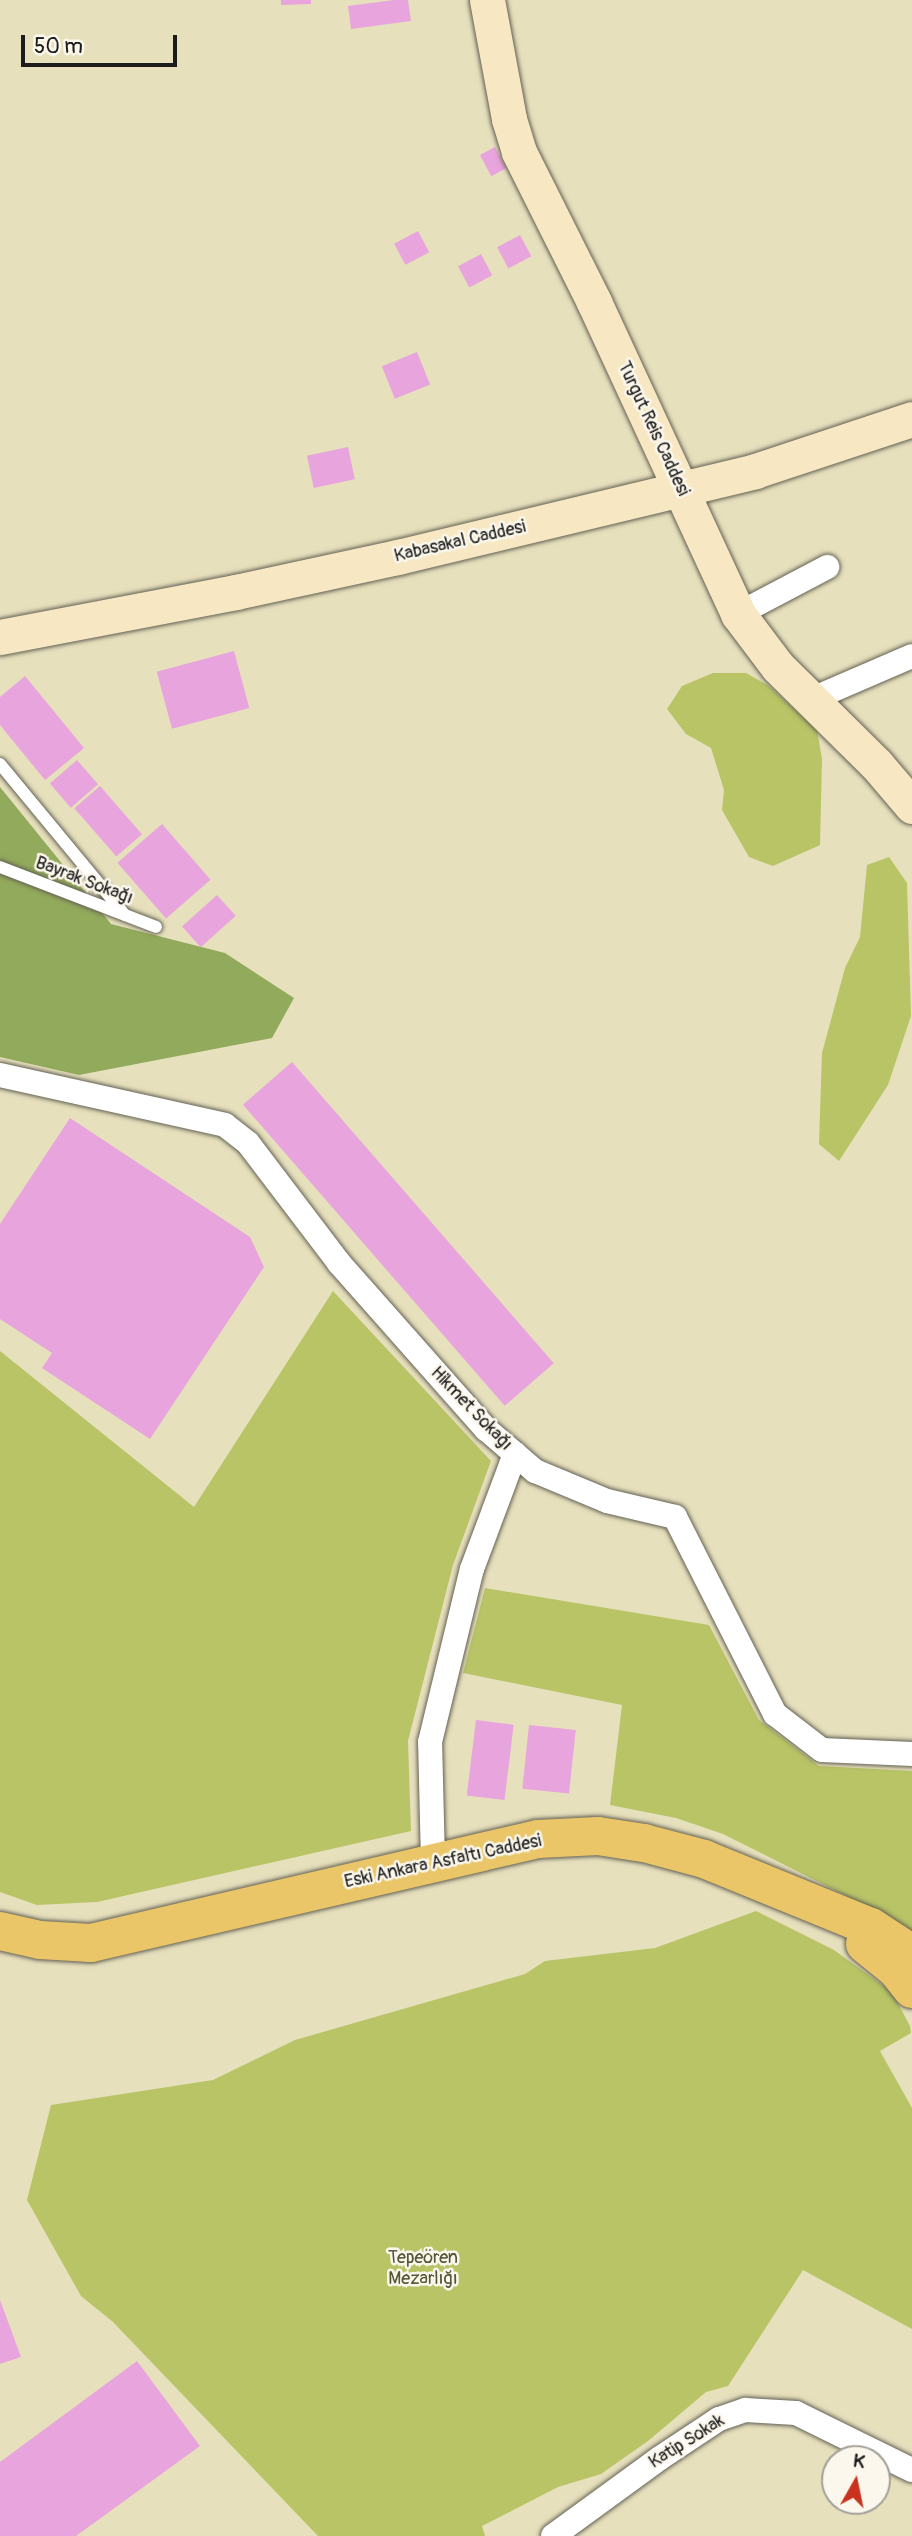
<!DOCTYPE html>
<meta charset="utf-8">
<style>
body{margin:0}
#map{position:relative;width:912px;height:2536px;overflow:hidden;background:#e7e0bd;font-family:Pangolin,sans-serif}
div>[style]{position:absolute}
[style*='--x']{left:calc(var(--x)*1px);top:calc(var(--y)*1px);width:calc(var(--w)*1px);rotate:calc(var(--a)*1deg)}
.green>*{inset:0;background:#b8c466}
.forest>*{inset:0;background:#92aa5b}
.building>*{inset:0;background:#e8a4dc;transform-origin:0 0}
.roads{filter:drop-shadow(0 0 2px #636154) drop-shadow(0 0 2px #636154)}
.lane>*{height:12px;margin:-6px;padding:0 6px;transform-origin:6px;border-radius:6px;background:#fff}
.street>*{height:24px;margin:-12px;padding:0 12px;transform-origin:12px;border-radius:12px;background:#fff}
.secondary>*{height:35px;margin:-17.5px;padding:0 17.5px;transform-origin:17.5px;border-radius:17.5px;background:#f7e8c3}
.primary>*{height:38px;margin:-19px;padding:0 19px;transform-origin:19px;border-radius:19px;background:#eac669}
span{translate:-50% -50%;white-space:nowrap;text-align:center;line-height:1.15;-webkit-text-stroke:5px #fbf7ec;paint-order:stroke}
.street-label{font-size:18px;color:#1c1c1c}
.park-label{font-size:18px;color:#535736}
.north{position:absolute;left:821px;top:2445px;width:70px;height:70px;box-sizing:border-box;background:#fbf7ec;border:2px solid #a29f99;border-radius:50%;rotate:9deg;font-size:19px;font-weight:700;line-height:28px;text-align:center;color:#1c1c1c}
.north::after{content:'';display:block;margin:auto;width:24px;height:32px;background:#c8321e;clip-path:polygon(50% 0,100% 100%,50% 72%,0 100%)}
.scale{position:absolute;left:21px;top:35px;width:156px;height:32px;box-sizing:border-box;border:4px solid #1c1c1c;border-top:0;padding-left:9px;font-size:21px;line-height:24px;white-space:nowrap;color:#1c1c1c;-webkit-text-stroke:5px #fbf7ec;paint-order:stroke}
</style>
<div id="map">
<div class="green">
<div style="clip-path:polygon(713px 673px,746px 673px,769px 686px,817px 730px,822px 759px,820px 845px,773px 866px,749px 857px,722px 810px,724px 790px,711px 748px,686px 734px,667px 709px,682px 686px)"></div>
<div style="clip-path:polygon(889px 857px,907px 883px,911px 1016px,888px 1085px,839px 1161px,819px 1144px,822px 1053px,845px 968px,860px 937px,867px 865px)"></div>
<div style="clip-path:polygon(333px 1291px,491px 1461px,453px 1565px,408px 1741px,411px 1831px,97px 1902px,37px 1905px,0 1892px,0 1351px,194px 1507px)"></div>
<div style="clip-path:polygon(485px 1588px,709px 1625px,759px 1720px,819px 1766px,912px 1771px,912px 1937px,892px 1919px,723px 1834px,676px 1818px,610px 1805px,622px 1705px,463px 1673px)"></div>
<div style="clip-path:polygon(756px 1911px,834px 1950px,892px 1992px,910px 2026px,911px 2033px,880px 2051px,912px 2108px,912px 2329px,803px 2270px,728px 2386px,706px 2392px,648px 2441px,601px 2474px,558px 2487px,482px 2526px,485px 2536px,318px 2536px,113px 2322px,81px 2296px,27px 2200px,51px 2105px,213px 2080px,295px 2040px,525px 1974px,545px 1961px,655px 1948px)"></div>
</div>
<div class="forest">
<div style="clip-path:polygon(0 787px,111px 924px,225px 953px,294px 998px,272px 1038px,79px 1075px,0 1057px)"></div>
</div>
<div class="building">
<div style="clip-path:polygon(281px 0,311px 0,311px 4px,281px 5px)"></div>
<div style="clip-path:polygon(394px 0,408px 0,411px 21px,351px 29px,348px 6px)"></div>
<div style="left:495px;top:147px;width:24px;height:17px;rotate:62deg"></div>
<div style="left:418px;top:231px;width:24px;height:27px;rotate:62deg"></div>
<div style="left:520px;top:235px;width:24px;height:26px;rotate:62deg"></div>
<div style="left:481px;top:254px;width:24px;height:26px;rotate:62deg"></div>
<div style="left:417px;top:352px;width:35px;height:38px;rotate:68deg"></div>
<div style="left:348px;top:447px;width:33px;height:42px;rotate:78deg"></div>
<div style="left:234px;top:651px;width:59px;height:80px;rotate:75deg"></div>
<div style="clip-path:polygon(25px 676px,84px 748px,45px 780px,0 725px,0 697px)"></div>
<div style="left:77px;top:760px;width:32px;height:36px;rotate:49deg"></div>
<div style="left:100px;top:786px;width:64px;height:34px;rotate:49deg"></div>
<div style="left:162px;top:824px;width:74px;height:59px;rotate:49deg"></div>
<div style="left:217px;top:895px;width:28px;height:47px;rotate:48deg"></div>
<div style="left:292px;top:1062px;width:399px;height:65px;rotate:49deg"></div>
<div style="clip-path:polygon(70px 1118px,250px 1237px,264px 1267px,150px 1439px,42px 1368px,52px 1353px,0 1319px,0 1224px)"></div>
<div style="left:476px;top:1720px;width:38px;height:76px;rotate:7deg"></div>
<div style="left:529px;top:1725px;width:47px;height:64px;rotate:6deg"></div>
<div style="clip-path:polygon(0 2300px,21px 2357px,0 2364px)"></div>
<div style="clip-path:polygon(137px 2361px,200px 2446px,76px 2536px,0 2536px,0 2462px)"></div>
</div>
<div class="roads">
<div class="lane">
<div style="--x:0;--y:764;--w:196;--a:50.4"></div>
<div style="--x:0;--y:867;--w:167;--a:21"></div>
</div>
<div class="street">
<div style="--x:738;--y:614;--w:101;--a:-27.8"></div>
<div style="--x:810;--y:700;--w:111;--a:-23.3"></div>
<div style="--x:0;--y:1075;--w:230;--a:12.5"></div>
<div style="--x:225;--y:1125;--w:29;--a:38"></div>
<div style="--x:248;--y:1143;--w:151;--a:52.8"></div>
<div style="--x:339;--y:1263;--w:222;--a:48.5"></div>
<div style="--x:486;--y:1429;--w:65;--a:40.6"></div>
<div style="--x:535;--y:1471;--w:78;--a:22.6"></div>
<div style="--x:607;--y:1501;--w:70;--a:13.2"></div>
<div style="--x:675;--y:1517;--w:221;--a:63.1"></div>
<div style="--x:775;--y:1714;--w:59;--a:37.5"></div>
<div style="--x:822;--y:1750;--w:90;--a:2.5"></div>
<div style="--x:433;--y:1862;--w:120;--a:-91.4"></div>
<div style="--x:430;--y:1742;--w:178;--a:-76.4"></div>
<div style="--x:472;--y:1569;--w:123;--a:-69.5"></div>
<div style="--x:553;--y:2536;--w:132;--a:-36.1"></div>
<div style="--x:660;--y:2458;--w:71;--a:-33.5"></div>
<div style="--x:719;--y:2419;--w:28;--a:-19"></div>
<div style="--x:745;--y:2410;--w:51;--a:3.4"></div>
<div style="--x:796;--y:2413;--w:129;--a:26.2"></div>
</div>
<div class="secondary">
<div style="--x:487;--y:0;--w:121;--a:79.5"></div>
<div style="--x:509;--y:119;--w:34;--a:73"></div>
<div style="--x:519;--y:152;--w:168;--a:63.4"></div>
<div style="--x:594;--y:302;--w:344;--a:65.2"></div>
<div style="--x:738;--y:614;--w:66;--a:53"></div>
<div style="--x:778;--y:667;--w:139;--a:44.7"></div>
<div style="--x:877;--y:765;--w:54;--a:49.5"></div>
<div style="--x:0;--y:637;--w:240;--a:-10.8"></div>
<div style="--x:236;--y:592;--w:166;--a:-12.2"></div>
<div style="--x:398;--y:557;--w:367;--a:-13.5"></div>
<div style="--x:755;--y:471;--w:165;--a:-18.3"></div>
</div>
<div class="primary">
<div style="--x:0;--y:1931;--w:41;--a:12.7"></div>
<div style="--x:40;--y:1940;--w:51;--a:3.4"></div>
<div style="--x:91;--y:1943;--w:459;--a:-13.1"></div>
<div style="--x:538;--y:1839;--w:60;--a:-2.9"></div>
<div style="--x:598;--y:1836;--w:47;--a:8.7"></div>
<div style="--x:644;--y:1843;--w:62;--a:14.9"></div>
<div style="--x:704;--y:1859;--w:180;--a:22.2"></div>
<div style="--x:871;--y:1927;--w:49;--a:33.4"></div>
<div style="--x:865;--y:1944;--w:41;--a:39.1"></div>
<div style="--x:897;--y:1970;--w:24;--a:52"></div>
</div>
</div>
<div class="street-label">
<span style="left:653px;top:429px;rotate:65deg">Turgut Reis Caddesi</span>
<span style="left:460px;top:542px;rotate:-13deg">Kabasakal Caddesi</span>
<span style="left:84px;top:881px;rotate:21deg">Bayrak Sokağı</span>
<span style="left:471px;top:1409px;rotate:46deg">Hikmet Sokağı</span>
<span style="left:443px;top:1862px;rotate:-12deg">Eski Ankara Asfaltı Caddesi</span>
<span style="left:687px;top:2442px;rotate:-32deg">Katip Sokak</span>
</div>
<div class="park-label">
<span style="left:423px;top:2269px">Tepeören<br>Mezarlığı</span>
</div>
<div class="north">K</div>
<div class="scale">50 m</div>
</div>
